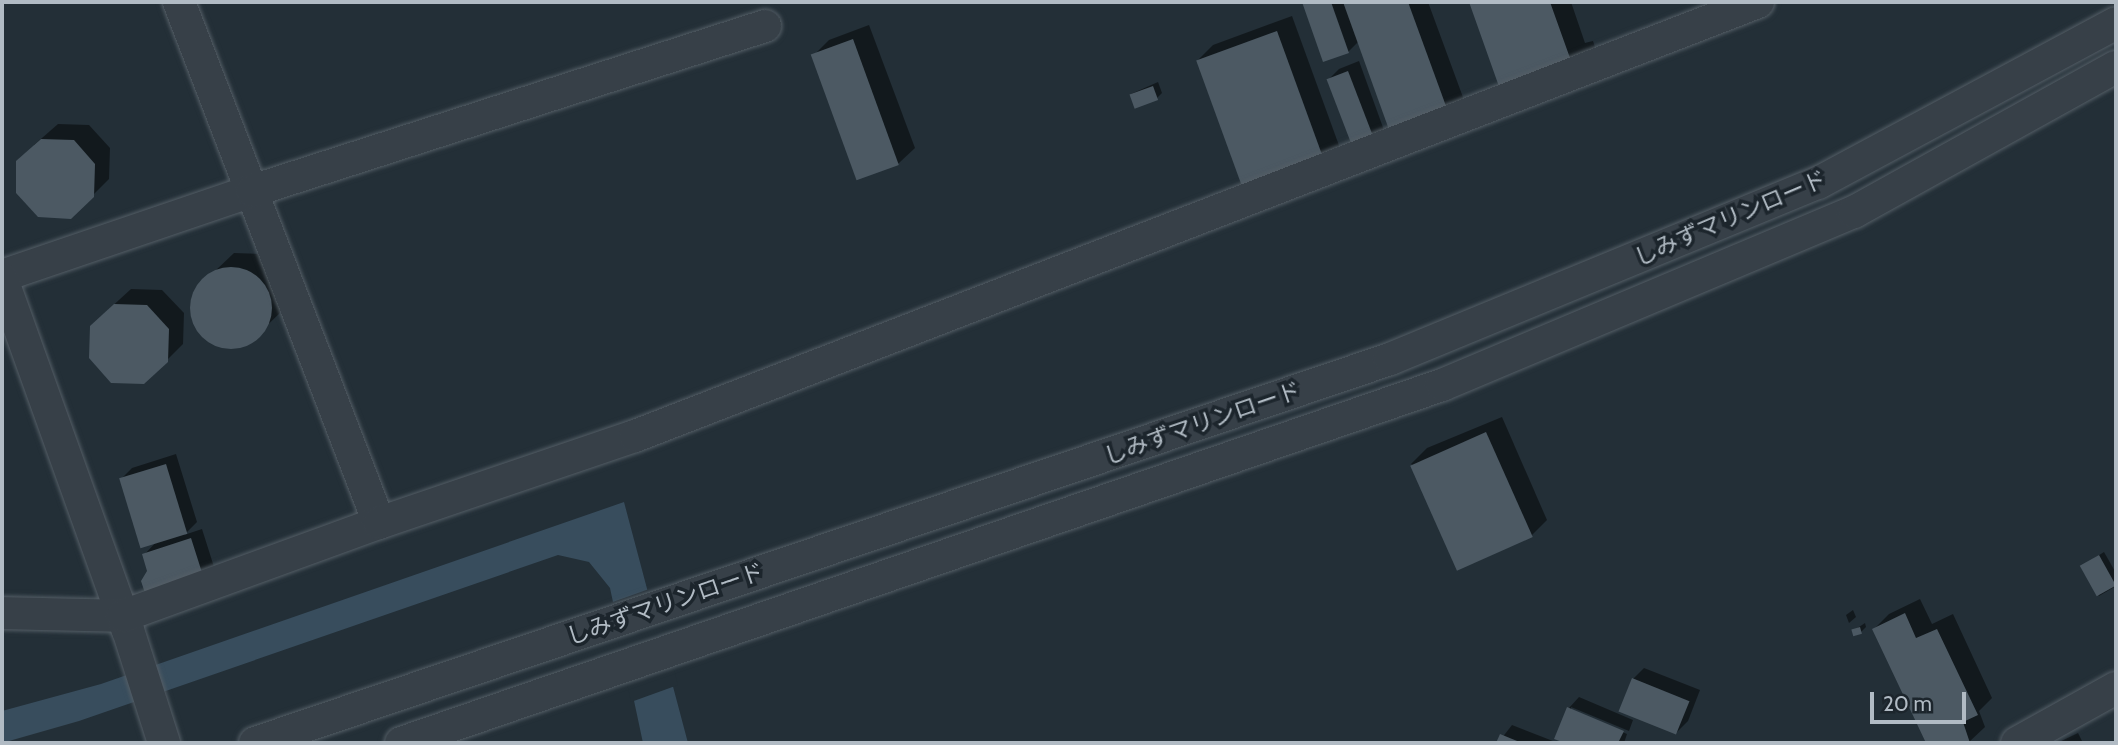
<!DOCTYPE html>
<meta charset="utf-8">
<style>
body{margin:0}
#map{position:relative;width:2118px;height:745px;overflow:hidden;background:#232f37;font-family:Cabin,"Noto Sans JP",sans-serif}
div>[style]{position:absolute}
[style*='--x']{left:calc(var(--x)*1px);top:calc(var(--y)*1px);width:calc(var(--w)*1px);rotate:calc(var(--a)*1deg)}
.water>*{inset:0;background:#384d5d}
.pier>*{inset:0;background:#232f37}
.shadow>*{inset:0;background:#0007}
.building>*{inset:0;background:#4c5963;transform-origin:0 0}
.round{border-radius:50%}
.roads{filter:drop-shadow(0 0 2px #545e66) drop-shadow(0 0 2px #545e66)}
.minor>*{height:32px;margin:-16px;padding:0 16px;transform-origin:16px;border-radius:16px;background:#374048}
span{translate:-50% -50%;white-space:nowrap;text-align:center;line-height:1.15;-webkit-text-stroke:7px #1c252c;paint-order:stroke}
.street-label{font-size:23px;color:#b1bbc4}
.frame{position:absolute;inset:0;border:4px solid #b1bbc4;pointer-events:none}
.scale{position:absolute;left:1870px;top:692px;width:96px;height:32px;box-sizing:border-box;border:4px solid #b1bbc4;border-top:0;padding-left:9px;font-size:21px;line-height:24px;white-space:nowrap;color:#b1bbc4;-webkit-text-stroke:5px #1c252c;paint-order:stroke}
</style>
<div id="map">
<div class="water">
<div style="clip-path:polygon(624px 502px,688px 743px,643px 743px,610px 588px,589px 562px,558px 555px,79px 721px,2px 743px,2px 711px,101px 684px)"></div>
</div>
<div class="pier">
<div style="clip-path:polygon(652px 588px,678px 685px,631px 702px,610px 603px)"></div>
</div>
<div class="shadow">
<div style="clip-path:polygon(1304px 2px,1428px 2px,1464px 100px,1449px 116px,1359px 41px,1348px 52px,1324px 60px)"></div>
<div style="clip-path:polygon(1471px 2px,1571px 2px,1585px 43px,1593px 41px,1595px 47px,1574px 69px,1503px 93px)"></div>
<div style="clip-path:polygon(1292px 16px,1341px 151px,1325px 166px,1198px 60px,1213px 45px)"></div>
<div style="clip-path:polygon(869px 25px,915px 148px,899px 163px,859px 178px,813px 56px,829px 40px)"></div>
<div style="clip-path:polygon(1359px 61px,1385px 133px,1375px 144px,1328px 80px,1339px 69px)"></div>
<div style="clip-path:polygon(1158px 82px,1162px 93px,1157px 98px,1131px 94px)"></div>
<div style="clip-path:polygon(58px 124px,89px 125px,110px 148px,109px 179px,93px 195px,34px 145px)"></div>
<div style="clip-path:polygon(234px 253px,265px 254px,285px 308px,246px 346px,215px 345px,193px 322px,194px 291px)"></div>
<div style="clip-path:polygon(131px 289px,162px 290px,184px 313px,183px 344px,167px 360px,108px 310px)"></div>
<div style="clip-path:polygon(1502px 417px,1547px 520px,1531px 536px,1411px 464px,1427px 448px)"></div>
<div style="clip-path:polygon(176px 454px,197px 522px,184px 535px,202px 529px,215px 570px,204px 581px,149px 571px,144px 555px,157px 541px,121px 479px,132px 468px)"></div>
<div style="clip-path:polygon(2104px 552px,2116px 573px,2116px 586px,2099px 596px,2082px 566px)"></div>
<div style="clip-path:polygon(1920px 599px,1932px 624px,1953px 614px,1992px 698px,1979px 711px,1985px 727px,1968px 743px,1928px 743px,1874px 629px,1889px 614px)"></div>
<div style="clip-path:polygon(1853px 610px,1856px 617px,1849px 623px,1846px 615px)"></div>
<div style="clip-path:polygon(1865px 623px,1866px 627px,1861px 632px,1853px 631px)"></div>
<div style="clip-path:polygon(1644px 668px,1700px 690px,1688px 721px,1677px 732px,1633px 679px)"></div>
<div style="clip-path:polygon(1579px 697px,1633px 720px,1629px 731px,1571px 707px,1571px 710px,1627px 734px,1624px 743px,1569px 743px,1556px 738px,1569px 708px)"></div>
<div style="clip-path:polygon(1512px 725px,1558px 743px,1498px 743px)"></div>
<div style="clip-path:polygon(2078px 733px,2083px 743px,2057px 743px)"></div>
</div>
<div class="building">
<div style="clip-path:polygon(1302px 2px,1331px 2px,1349px 53px,1323px 62px)"></div>
<div style="clip-path:polygon(1343px 2px,1408px 2px,1450px 117px,1392px 138px)"></div>
<div style="clip-path:polygon(1469px 2px,1550px 2px,1570px 58px,1577px 55px,1502px 95px)"></div>
<div style="left:1277px;top:31px;width:145px;height:86px;rotate:70deg"></div>
<div style="left:853px;top:39px;width:134px;height:45px;rotate:70deg"></div>
<div style="left:1348px;top:71px;width:79px;height:23px;rotate:69deg"></div>
<div style="left:1153px;top:86px;width:15px;height:25px;rotate:70deg"></div>
<div style="clip-path:polygon(41px 139px,74px 140px,95px 164px,94px 197px,71px 219px,38px 217px,16px 193px,16px 161px)"></div>
<div class="round" style="left:190px;top:267px;width:82px;height:82px"></div>
<div style="clip-path:polygon(114px 304px,147px 305px,169px 329px,168px 362px,144px 384px,111px 383px,89px 358px,90px 326px)"></div>
<div style="left:1486px;top:432px;width:115px;height:83px;rotate:66deg"></div>
<div style="left:166px;top:464px;width:73px;height:49px;rotate:73deg"></div>
<div style="clip-path:polygon(191px 538px,205px 582px,145px 593px,141px 581px,147px 571px,142px 554px)"></div>
<div style="left:2099px;top:555px;width:35px;height:22px;rotate:61deg"></div>
<div style="clip-path:polygon(1905px 613px,1916px 638px,1937px 629px,1978px 715px,1963px 722px,1970px 743px,1926px 743px,1872px 629px)"></div>
<div style="left:1860px;top:627px;width:7px;height:9px;rotate:74deg"></div>
<div style="left:1632px;top:678px;width:62px;height:36px;rotate:22deg"></div>
<div style="clip-path:polygon(1567px 707px,1624px 731px,1618px 743px,1565px 743px,1554px 739px)"></div>
<div style="clip-path:polygon(1500px 734px,1522px 743px,1496px 743px)"></div>
</div>
<div class="roads">
<div class="minor">
<div style="--x:179;--y:2;--w:558;--a:69"></div>
<div style="--x:2;--y:276;--w:264;--a:-18.8"></div>
<div style="--x:252;--y:191;--w:539;--a:-17.83"></div>
<div style="--x:2;--y:279;--w:373;--a:70.3"></div>
<div style="--x:128;--y:630;--w:119;--a:72.3"></div>
<div style="--x:2;--y:613;--w:121;--a:1.4"></div>
<div style="--x:123;--y:616;--w:272;--a:-20"></div>
<div style="--x:379;--y:523;--w:270;--a:-18.8"></div>
<div style="--x:635;--y:436;--w:1204;--a:-21.13"></div>
<div style="--x:255;--y:743;--w:1198;--a:-18.69"></div>
<div style="--x:1390;--y:359;--w:463;--a:-22.4"></div>
<div style="--x:1818;--y:183;--w:338;--a:-28.2"></div>
<div style="--x:401;--y:743;--w:1101;--a:-18.98"></div>
<div style="--x:1442;--y:385;--w:447;--a:-22.8"></div>
<div style="--x:1854;--y:212;--w:299;--a:-29"></div>
<div style="--x:2017;--y:743;--w:113;--a:-29.1"></div>
</div>
</div>
<div class="street-label">
<span style="left:1730px;top:218px;rotate:-23deg">しみずマリンロード</span>
<span style="left:1202px;top:423px;rotate:-19deg">しみずマリンロード</span>
<span style="left:665px;top:604px;rotate:-19deg">しみずマリンロード</span>
</div>
<div class="frame"></div>
<div class="scale">20 m</div>
</div>
